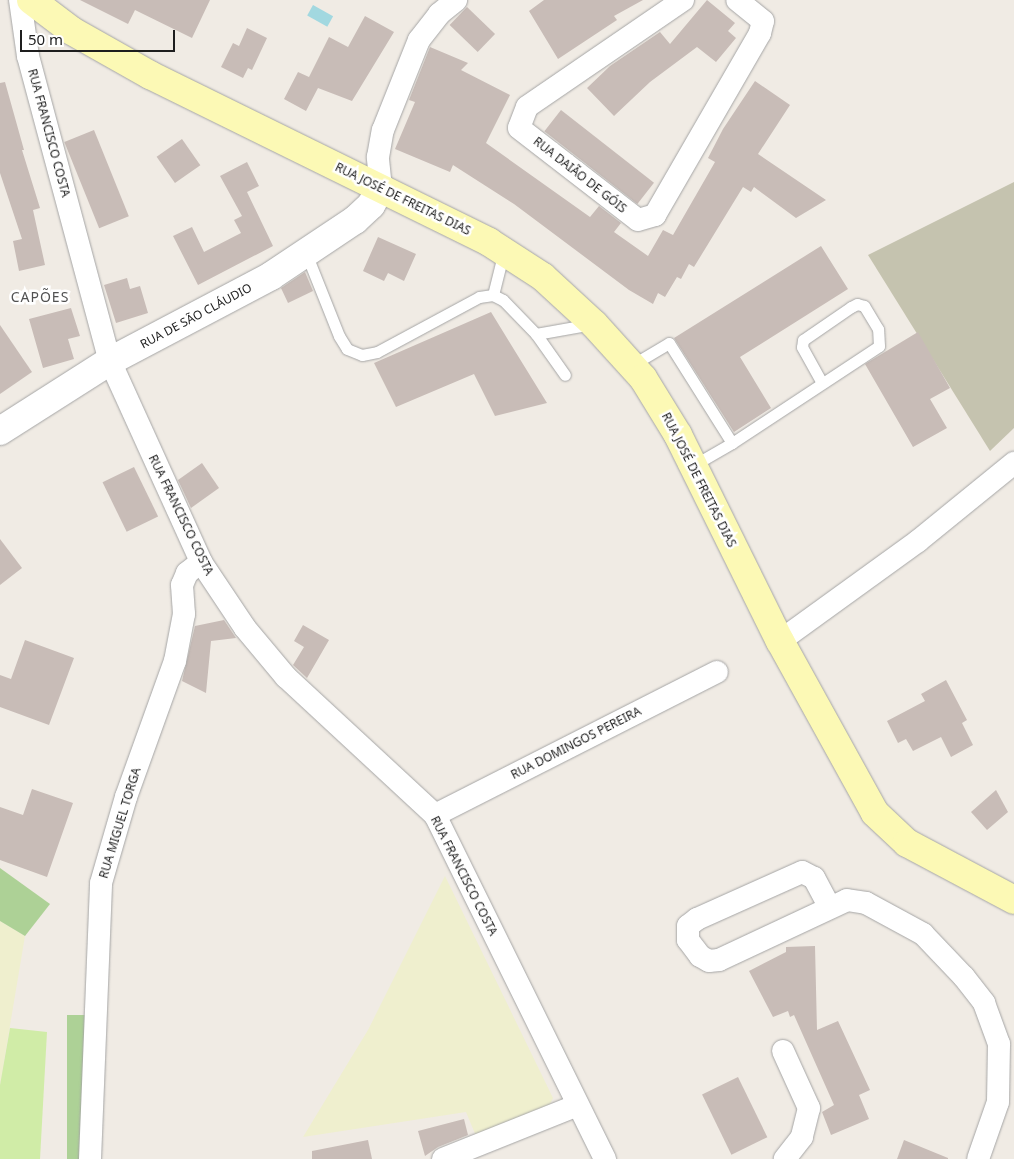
<!DOCTYPE html>
<meta charset="utf-8">
<style>
body{margin:0}
#map{position:relative;width:1014px;height:1159px;overflow:hidden;background:#f0ebe4;font-family:"Noto Sans",sans-serif}
div>[style]{position:absolute}
[style*='--x']{left:calc(var(--x)*1px);top:calc(var(--y)*1px);width:calc(var(--w)*1px);rotate:calc(var(--a)*1deg)}
.construction>*{inset:0;background:#c5c3af}
.farmland>*{inset:0;background:#efefce}
.grass>*{inset:0;background:#d0eca7}
.forest>*{inset:0;background:#add196;transform-origin:0 0}
.water>*{inset:0;background:#a2d8e0;transform-origin:0 0}
.building>*{inset:0;background:#c8bcb7;transform-origin:0 0}
.roads{filter:drop-shadow(0 0 1px #a5a5a5) drop-shadow(0 0 1px #a5a5a5)}
.service>*{height:11px;margin:-5.5px;padding:0 5.5px;transform-origin:5.5px;border-radius:5.5px;background:#fff}
.minor>*{height:22px;margin:-11px;padding:0 11px;transform-origin:11px;border-radius:11px;background:#fff}
.tertiary>*{height:28px;margin:-14px;padding:0 14px;transform-origin:14px;border-radius:14px;background:#fff}
.secondary>*{height:28px;margin:-14px;padding:0 14px;transform-origin:14px;border-radius:14px;background:#fcf9b5}
span{translate:-50% -50%;white-space:nowrap;text-align:center;line-height:1.15;-webkit-text-stroke:5px #fff;paint-order:stroke}
.street-label{font-size:12px;color:#1e1e1e}
.neighbourhood-label{font-size:14px;color:#515151;letter-spacing:1px}
.scale{position:absolute;left:20px;top:30px;width:155px;height:22px;box-sizing:border-box;border:2px solid #1e1e1e;border-top:0;padding-left:6px;font-size:15px;line-height:18px;white-space:nowrap;color:#1e1e1e;-webkit-text-stroke:4px #fff;paint-order:stroke}
</style>
<div id="map">
<div class="construction">
<div style="clip-path:polygon(1014px 182px,1014px 428px,990px 451px,868px 255px)"></div>
</div>
<div class="farmland">
<div style="clip-path:polygon(445px 876px,553px 1098px,547px 1110px,476px 1136px,466px 1112px,303px 1137px,368px 1030px)"></div>
<div style="clip-path:polygon(0 921px,25px 936px,0 1085px)"></div>
</div>
<div class="grass">
<div style="clip-path:polygon(10px 1028px,47px 1032px,40px 1159px,0 1159px,0 1085px)"></div>
</div>
<div class="forest">
<div style="clip-path:polygon(0 868px,50px 904px,25px 936px,0 921px)"></div>
<div style="left:67px;top:1015px;width:24px;height:144px"></div>
</div>
<div class="water">
<div style="left:313px;top:5px;width:23px;height:12px;rotate:29deg"></div>
</div>
<div class="building">
<div style="clip-path:polygon(80px 0,210px 0,192px 38px,135px 10px,128px 24px)"></div>
<div style="clip-path:polygon(544px 0,643px 0,614px 16px,617px 20px,558px 59px,529px 11px)"></div>
<div style="clip-path:polygon(707px 0,735px 23px,728px 31px,736px 38px,716px 62px,697px 47px,650px 82px,614px 116px,587px 88px,610px 66px,660px 32px,670px 44px)"></div>
<div style="left:467px;top:7px;width:39px;height:25px;rotate:44deg"></div>
<div style="clip-path:polygon(365px 16px,394px 32px,352px 101px,318px 88px,306px 111px,284px 99px,298px 72px,309px 77px,329px 37px,348px 47px)"></div>
<div style="clip-path:polygon(247px 28px,267px 38px,252px 70px,248px 68px,243px 78px,221px 67px,233px 43px,239px 46px)"></div>
<div style="clip-path:polygon(430px 47px,468px 63px,461px 70px,510px 95px,486px 143px,590px 217px,599px 206px,621px 223px,614px 232px,648px 256px,663px 230px,673px 235px,715px 162px,708px 158px,723px 129px,755px 81px,790px 105px,758px 154px,826px 200px,796px 218px,754px 187px,751px 192px,743px 187px,694px 267px,689px 264px,681px 279px,677px 277px,665px 297px,658px 293px,653px 304px,629px 290px,514px 204px,453px 165px,450px 172px,395px 149px,415px 102px,409px 100px)"></div>
<div style="clip-path:polygon(5px 82px,24px 150px,22px 150px,40px 208px,33px 210px,45px 265px,19px 271px,13px 241px,22px 239px,0 173px,0 83px)"></div>
<div style="left:561px;top:110px;width:118px;height:27px;rotate:38deg"></div>
<div style="left:94px;top:130px;width:93px;height:32px;rotate:68deg"></div>
<div style="left:182px;top:139px;width:32px;height:31px;rotate:55deg"></div>
<div style="clip-path:polygon(247px 162px,259px 186px,247px 192px,273px 246px,198px 285px,173px 236px,192px 227px,204px 252px,241px 233px,234px 220px,242px 216px,220px 176px)"></div>
<div style="clip-path:polygon(378px 237px,416px 254px,404px 281px,388px 273px,384px 281px,363px 271px)"></div>
<div style="clip-path:polygon(821px 246px,848px 289px,740px 357px,771px 408px,734px 432px,674px 338px)"></div>
<div style="clip-path:polygon(305px 272px,313px 291px,288px 303px,281px 288px)"></div>
<div style="clip-path:polygon(127px 278px,130px 289px,140px 286px,148px 313px,116px 323px,104px 285px)"></div>
<div style="clip-path:polygon(71px 308px,80px 336px,68px 339px,74px 359px,43px 368px,29px 319px)"></div>
<div style="clip-path:polygon(491px 312px,547px 403px,495px 416px,474px 374px,396px 407px,374px 363px)"></div>
<div style="clip-path:polygon(0 325px,32px 372px,0 394px)"></div>
<div style="clip-path:polygon(918px 332px,950px 388px,930px 399px,947px 428px,913px 447px,865px 364px)"></div>
<div style="clip-path:polygon(202px 463px,219px 488px,191px 508px,178px 480px)"></div>
<div style="left:134px;top:467px;width:55px;height:35px;rotate:64deg"></div>
<div style="clip-path:polygon(0 539px,22px 568px,0 585px)"></div>
<div style="clip-path:polygon(224px 620px,236px 638px,211px 641px,206px 693px,182px 681px,195px 626px)"></div>
<div style="clip-path:polygon(303px 625px,329px 640px,307px 678px,293px 665px,304px 647px,294px 641px)"></div>
<div style="clip-path:polygon(25px 640px,74px 658px,49px 725px,0 707px,0 675px,11px 679px)"></div>
<div style="clip-path:polygon(946px 680px,967px 720px,962px 723px,973px 745px,951px 757px,941px 737px,913px 751px,906px 739px,898px 743px,887px 721px,925px 701px,921px 694px)"></div>
<div style="clip-path:polygon(32px 789px,73px 803px,47px 877px,0 860px,0 807px,23px 815px)"></div>
<div style="clip-path:polygon(996px 790px,1008px 812px,987px 830px,971px 812px)"></div>
<div style="clip-path:polygon(815px 946px,817px 1030px,838px 1021px,870px 1090px,859px 1095px,869px 1119px,831px 1135px,822px 1112px,834px 1105px,794px 1015px,790px 1017px,788px 1011px,773px 1017px,749px 971px,786px 952px,786px 947px)"></div>
<div style="left:738px;top:1077px;width:67px;height:40px;rotate:64deg"></div>
<div style="clip-path:polygon(464px 1119px,468px 1135px,438px 1147px,425px 1156px,418px 1131px)"></div>
<div style="clip-path:polygon(368px 1140px,372px 1159px,312px 1159px,312px 1151px)"></div>
<div style="clip-path:polygon(904px 1140px,948px 1158px,948px 1159px,897px 1159px)"></div>
</div>
<div class="roads">
<div class="service">
<div style="--x:306;--y:253;--w:89;--a:68.3"></div>
<div style="--x:339;--y:336;--w:15;--a:58"></div>
<div style="--x:347;--y:349;--w:16;--a:22"></div>
<div style="--x:362;--y:355;--w:15;--a:-11"></div>
<div style="--x:377;--y:352;--w:116;--a:-28.3"></div>
<div style="--x:479;--y:297;--w:14;--a:-8"></div>
<div style="--x:493;--y:295;--w:11;--a:27"></div>
<div style="--x:503;--y:300;--w:47;--a:45.9"></div>
<div style="--x:536;--y:334;--w:57;--a:-10.1"></div>
<div style="--x:493;--y:295;--w:45;--a:-76"></div>
<div style="--x:536;--y:334;--w:50;--a:54.7"></div>
<div style="--x:632;--y:365;--w:43;--a:-30.7"></div>
<div style="--x:669;--y:343;--w:118;--a:57.8"></div>
<div style="--x:732;--y:443;--w:44;--a:149.9"></div>
<div style="--x:732;--y:443;--w:176;--a:-33.4"></div>
<div style="--x:879;--y:346;--w:17;--a:-93"></div>
<div style="--x:878;--y:329;--w:27;--a:-121"></div>
<div style="--x:864;--y:306;--w:7;--a:-164"></div>
<div style="--x:857;--y:304;--w:7;--a:153"></div>
<div style="--x:851;--y:307;--w:58;--a:145.5"></div>
<div style="--x:803;--y:340;--w:7;--a:98"></div>
<div style="--x:802;--y:347;--w:41;--a:60.9"></div>
</div>
<div class="minor">
<div style="--x:20;--y:0;--w:57;--a:81.9"></div>
<div style="--x:28;--y:56;--w:316;--a:75"></div>
<div style="--x:110;--y:361;--w:221;--a:65.6"></div>
<div style="--x:201;--y:562;--w:79;--a:56.3"></div>
<div style="--x:245;--y:628;--w:64;--a:50.1"></div>
<div style="--x:286;--y:677;--w:203;--a:42.8"></div>
<div style="--x:435;--y:815;--w:384;--a:63.7"></div>
<div style="--x:683;--y:0;--w:189;--a:145.6"></div>
<div style="--x:527;--y:107;--w:22;--a:111"></div>
<div style="--x:519;--y:128;--w:150;--a:37.7"></div>
<div style="--x:638;--y:220;--w:18;--a:-16"></div>
<div style="--x:655;--y:215;--w:210;--a:-60"></div>
<div style="--x:760;--y:33;--w:12;--a:-76"></div>
<div style="--x:763;--y:21;--w:33;--a:-141"></div>
<div style="--x:381;--y:188;--w:31;--a:-96"></div>
<div style="--x:378;--y:157;--w:27;--a:-80"></div>
<div style="--x:383;--y:130;--w:97;--a:-68.2"></div>
<div style="--x:419;--y:40;--w:33;--a:-52"></div>
<div style="--x:439;--y:14;--w:22;--a:-39"></div>
<div style="--x:780;--y:641;--w:170;--a:-35.9"></div>
<div style="--x:918;--y:541;--w:124;--a:-39.1"></div>
<div style="--x:435;--y:815;--w:316;--a:-26.9"></div>
<div style="--x:829;--y:906;--w:32;--a:-118"></div>
<div style="--x:814;--y:878;--w:13;--a:-153"></div>
<div style="--x:802;--y:872;--w:115;--a:155.9"></div>
<div style="--x:697;--y:919;--w:11;--a:142"></div>
<div style="--x:688;--y:926;--w:14;--a:90"></div>
<div style="--x:688;--y:940;--w:20;--a:53"></div>
<div style="--x:700;--y:956;--w:10;--a:29"></div>
<div style="--x:709;--y:961;--w:10;--a:-6"></div>
<div style="--x:719;--y:960;--w:141;--a:-25.1"></div>
<div style="--x:847;--y:900;--w:19;--a:9"></div>
<div style="--x:866;--y:903;--w:65;--a:28.5"></div>
<div style="--x:923;--y:934;--w:59;--a:46.4"></div>
<div style="--x:964;--y:977;--w:33;--a:52"></div>
<div style="--x:984;--y:1003;--w:44;--a:69.9"></div>
<div style="--x:999;--y:1044;--w:58;--a:91"></div>
<div style="--x:998;--y:1102;--w:60;--a:109.3"></div>
<div style="--x:783;--y:1051;--w:63;--a:65.5"></div>
<div style="--x:809;--y:1108;--w:30;--a:104"></div>
<div style="--x:802;--y:1137;--w:28;--a:128"></div>
<div style="--x:90;--y:1159;--w:276;--a:-87.7"></div>
<div style="--x:101;--y:883;--w:90;--a:-73.8"></div>
<div style="--x:126;--y:797;--w:145;--a:-70.2"></div>
<div style="--x:175;--y:661;--w:48;--a:-79.2"></div>
<div style="--x:184;--y:614;--w:29;--a:-94"></div>
<div style="--x:182;--y:585;--w:13;--a:-67"></div>
<div style="--x:187;--y:573;--w:18;--a:-38"></div>
<div style="--x:443;--y:1159;--w:145;--a:-21.8"></div>
</div>
<div class="tertiary">
<div style="--x:0;--y:431;--w:130;--a:-32.5"></div>
<div style="--x:110;--y:361;--w:182;--a:-27.8"></div>
<div style="--x:271;--y:276;--w:101;--a:-33.7"></div>
<div style="--x:355;--y:220;--w:22;--a:-43"></div>
<div style="--x:371;--y:205;--w:20;--a:-60"></div>
</div>
<div class="secondary">
<div style="--x:31;--y:0;--w:51;--a:37.1"></div>
<div style="--x:72;--y:31;--w:90;--a:29.4"></div>
<div style="--x:150;--y:75;--w:378;--a:26.2"></div>
<div style="--x:489;--y:242;--w:64;--a:32.9"></div>
<div style="--x:543;--y:277;--w:69;--a:42.7"></div>
<div style="--x:594;--y:324;--w:73;--a:47.8"></div>
<div style="--x:643;--y:378;--w:67;--a:58.4"></div>
<div style="--x:678;--y:435;--w:230;--a:63.7"></div>
<div style="--x:780;--y:641;--w:196;--a:61.1"></div>
<div style="--x:875;--y:813;--w:44;--a:43.2"></div>
<div style="--x:907;--y:843;--w:121;--a:28"></div>
</div>
</div>
<div class="street-label">
<span style="left:49px;top:133px;rotate:75deg">RUA FRANCISCO COSTA</span>
<span style="left:580px;top:175px;rotate:38deg">RUA DAIÃO DE GÓIS</span>
<span style="left:403px;top:199px;rotate:26deg">RUA JOSÉ DE FREITAS DIAS</span>
<span style="left:196px;top:316px;rotate:-28deg">RUA DE SÃO CLÁUDIO</span>
<span style="left:699px;top:480px;rotate:63deg">RUA JOSÉ DE FREITAS DIAS</span>
<span style="left:181px;top:515px;rotate:64deg">RUA FRANCISCO COSTA</span>
<span style="left:576px;top:743px;rotate:-27deg">RUA DOMINGOS PEREIRA</span>
<span style="left:120px;top:823px;rotate:-73deg">RUA MIGUEL TORGA</span>
<span style="left:464px;top:876px;rotate:63deg">RUA FRANCISCO COSTA</span>
</div>
<div class="neighbourhood-label">
<span style="left:40px;top:297px">CAPÕES</span>
</div>
<div class="scale">50 m</div>
</div>
